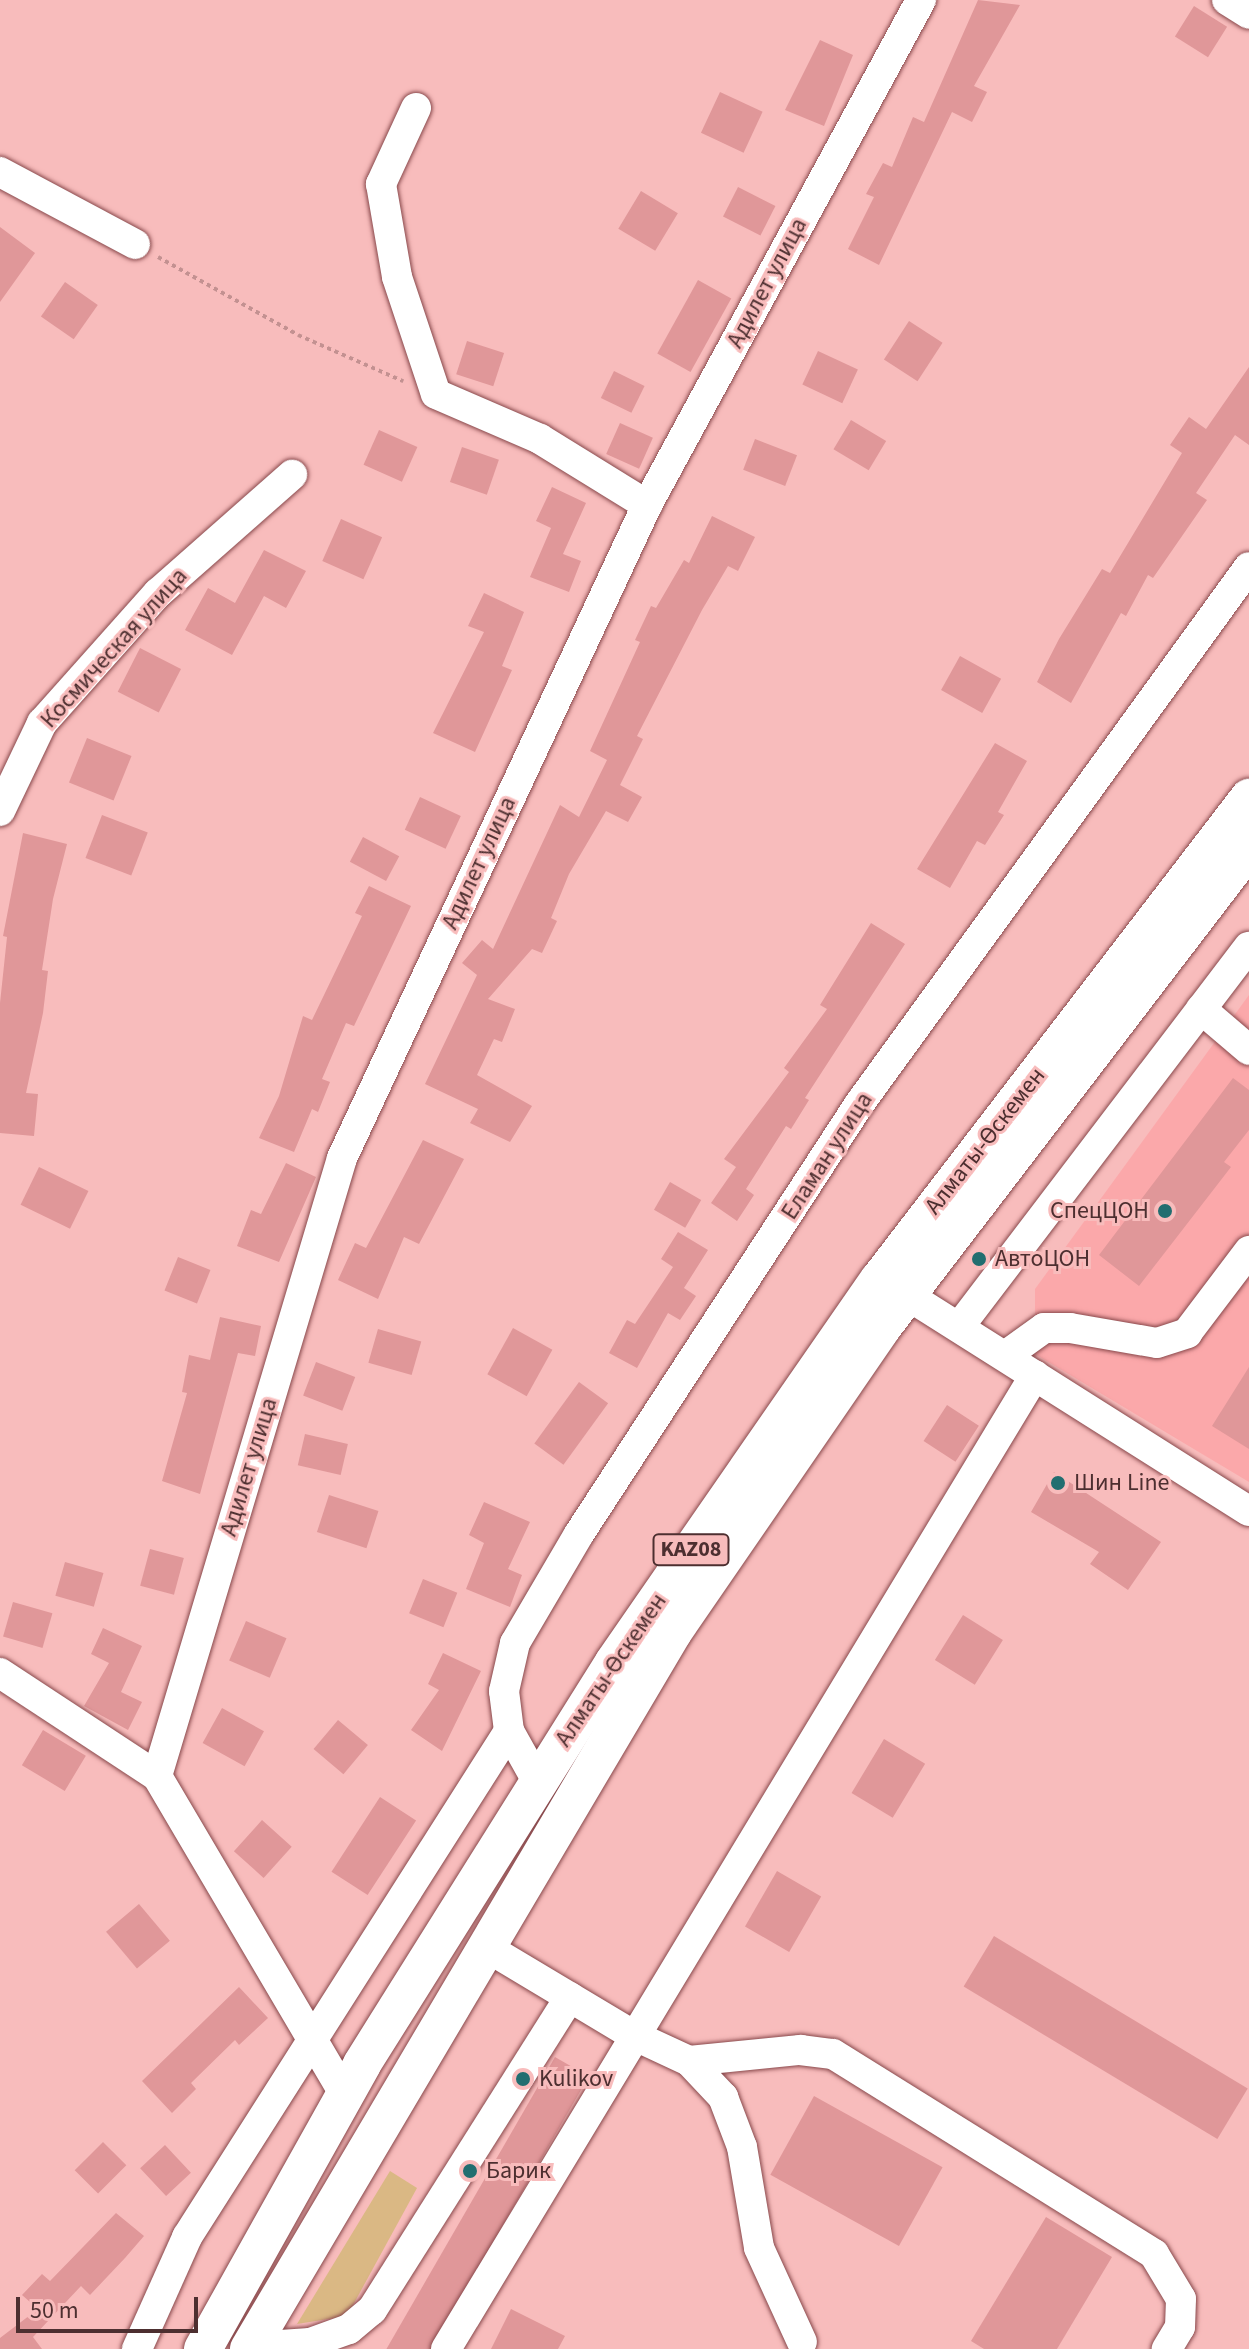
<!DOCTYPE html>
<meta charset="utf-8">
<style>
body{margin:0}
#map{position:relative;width:1249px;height:2349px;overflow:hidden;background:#f8bcbc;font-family:"Source Sans 3",sans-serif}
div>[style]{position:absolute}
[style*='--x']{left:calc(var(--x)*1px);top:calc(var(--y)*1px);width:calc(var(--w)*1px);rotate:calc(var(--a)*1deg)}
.built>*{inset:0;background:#fba8aa}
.green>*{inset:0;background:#dab884}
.building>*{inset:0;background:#e09799;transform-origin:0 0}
.path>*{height:4px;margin-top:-2px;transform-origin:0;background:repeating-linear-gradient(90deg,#c39191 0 4px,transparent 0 8px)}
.roads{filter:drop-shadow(0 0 2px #88484b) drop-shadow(0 0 2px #88484b)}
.minor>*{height:30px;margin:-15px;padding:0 15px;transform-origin:15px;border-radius:15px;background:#fff}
.major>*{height:38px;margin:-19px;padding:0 19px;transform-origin:19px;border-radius:19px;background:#fff}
.dots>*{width:22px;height:22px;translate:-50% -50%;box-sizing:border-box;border:4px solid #f8bcbc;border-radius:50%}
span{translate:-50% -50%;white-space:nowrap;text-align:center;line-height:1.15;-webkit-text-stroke:6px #f8bcbc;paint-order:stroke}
.shield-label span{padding:2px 6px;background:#f8bcbc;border:2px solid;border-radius:6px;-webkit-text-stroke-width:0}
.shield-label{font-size:22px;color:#4d2f30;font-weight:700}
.street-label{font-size:24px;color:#4d2f30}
.poi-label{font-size:24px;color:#4d2f30}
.right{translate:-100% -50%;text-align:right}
.left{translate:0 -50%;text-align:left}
.scale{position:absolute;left:16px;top:2297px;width:182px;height:36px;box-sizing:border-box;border:4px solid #4d2f30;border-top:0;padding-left:10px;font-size:24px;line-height:28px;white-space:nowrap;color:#4d2f30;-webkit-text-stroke:6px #f8bcbc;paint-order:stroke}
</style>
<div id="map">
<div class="built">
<div style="clip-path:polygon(1249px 995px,1249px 1482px,1035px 1354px,1035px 1289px)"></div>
</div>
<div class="green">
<div style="clip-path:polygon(390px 2171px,417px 2188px,347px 2316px,297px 2324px)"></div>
</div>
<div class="building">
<div style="clip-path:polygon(978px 0,1020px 5px,974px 86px,987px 92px,972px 122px,952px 112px,879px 265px,848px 249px,874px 197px,866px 194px,883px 163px,892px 167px,913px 117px,924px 122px)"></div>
<div style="left:1194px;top:6px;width:39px;height:36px;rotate:32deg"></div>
<div style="clip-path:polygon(820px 40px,853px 55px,824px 126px,785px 110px)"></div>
<div style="left:720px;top:92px;width:47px;height:45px;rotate:25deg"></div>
<div style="left:738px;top:187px;width:42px;height:33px;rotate:27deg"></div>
<div style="left:641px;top:191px;width:43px;height:44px;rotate:31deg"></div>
<div style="clip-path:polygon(0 227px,35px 253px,0 302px)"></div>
<div style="left:698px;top:280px;width:38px;height:84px;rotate:29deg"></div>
<div style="left:65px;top:282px;width:40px;height:42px;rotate:35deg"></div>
<div style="left:909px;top:321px;width:40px;height:46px;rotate:33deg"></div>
<div style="left:467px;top:341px;width:39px;height:35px;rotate:18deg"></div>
<div style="left:818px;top:351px;width:44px;height:37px;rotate:25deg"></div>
<div style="clip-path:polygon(1249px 367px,1249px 445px,1235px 435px,1196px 493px,1207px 500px,1153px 578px,1148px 575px,1126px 616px,1121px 613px,1071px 703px,1037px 682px,1059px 639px,1102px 569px,1110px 573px,1182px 453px,1170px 445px,1189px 417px,1206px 429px)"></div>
<div style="left:614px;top:371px;width:34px;height:30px;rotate:26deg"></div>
<div style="left:851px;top:420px;width:41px;height:34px;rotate:31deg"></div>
<div style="left:620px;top:423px;width:36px;height:34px;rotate:24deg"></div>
<div style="left:379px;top:430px;width:42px;height:38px;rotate:24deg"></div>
<div style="left:755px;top:439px;width:45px;height:33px;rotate:21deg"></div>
<div style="left:462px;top:447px;width:39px;height:37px;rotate:19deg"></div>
<div style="clip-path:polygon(552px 487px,586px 503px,563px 554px,581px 561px,569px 592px,530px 577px,551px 528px,536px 521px)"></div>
<div style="clip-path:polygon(712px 516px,755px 537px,738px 571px,728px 566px,702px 610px,637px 736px,643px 739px,620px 785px,642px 797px,628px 822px,606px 811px,569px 874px,551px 918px,557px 921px,542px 953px,532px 949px,488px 999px,515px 1009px,502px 1042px,494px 1039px,477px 1075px,532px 1106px,510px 1142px,470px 1123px,478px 1109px,425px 1084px,477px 975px,462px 963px,482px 940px,493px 949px,560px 805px,579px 817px,607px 760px,590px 751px,640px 642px,635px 640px,651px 606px,656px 608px,684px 560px,689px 563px)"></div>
<div style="left:341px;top:519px;width:45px;height:46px;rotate:24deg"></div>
<div style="clip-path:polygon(264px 550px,306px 571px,286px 608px,264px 596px,232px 655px,185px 630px,208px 588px,235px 603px)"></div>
<div style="clip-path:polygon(484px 593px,524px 612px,502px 666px,512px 670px,475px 752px,433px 733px,484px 632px,468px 626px)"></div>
<div style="left:140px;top:648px;width:46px;height:49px;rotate:27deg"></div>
<div style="left:960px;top:656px;width:47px;height:39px;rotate:29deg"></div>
<div style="left:87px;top:738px;width:48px;height:48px;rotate:22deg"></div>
<div style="clip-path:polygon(995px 743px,1027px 761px,998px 812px,1004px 815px,985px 845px,977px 841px,950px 888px,917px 869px)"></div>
<div style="left:420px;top:797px;width:45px;height:36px;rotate:25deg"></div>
<div style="left:102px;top:815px;width:49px;height:46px;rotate:21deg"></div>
<div style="clip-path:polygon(23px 833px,67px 844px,53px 899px,42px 970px,48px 971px,43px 1013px,26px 1093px,38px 1094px,34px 1136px,0 1133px,0 1003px,7px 937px,3px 936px)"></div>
<div style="left:363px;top:837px;width:41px;height:28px;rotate:28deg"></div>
<div style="clip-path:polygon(369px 886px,411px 906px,354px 1026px,346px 1023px,322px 1079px,330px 1082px,318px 1112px,312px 1109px,294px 1152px,259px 1138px,279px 1096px,303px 1016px,312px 1020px,362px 916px,355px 913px)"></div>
<div style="clip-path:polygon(871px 923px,905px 944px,805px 1098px,809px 1100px,791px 1129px,786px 1126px,746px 1189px,754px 1195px,737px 1221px,711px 1203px,736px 1167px,724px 1159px,789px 1072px,784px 1068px,827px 1009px,820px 1005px)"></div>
<div style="clip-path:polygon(1233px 1078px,1249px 1090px,1249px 1130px,1224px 1162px,1231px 1167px,1139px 1286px,1099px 1255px)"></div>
<div style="clip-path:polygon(423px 1140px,464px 1159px,419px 1244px,404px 1237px,378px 1299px,338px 1280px,355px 1243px,366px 1248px)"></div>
<div style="clip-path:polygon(286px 1163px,316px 1177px,279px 1262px,237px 1246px,251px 1210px,261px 1214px)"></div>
<div style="left:39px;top:1167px;width:55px;height:42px;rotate:26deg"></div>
<div style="left:670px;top:1182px;width:36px;height:32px;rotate:30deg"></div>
<div style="clip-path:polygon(678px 1232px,708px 1250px,684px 1288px,696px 1296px,680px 1320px,668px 1313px,637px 1368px,609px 1353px,627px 1320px,635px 1324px,673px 1267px,661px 1259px)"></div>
<div style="left:178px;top:1257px;width:35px;height:36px;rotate:22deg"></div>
<div style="clip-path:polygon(220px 1317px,261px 1326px,255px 1356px,238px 1353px,200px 1494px,162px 1481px,187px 1393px,182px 1392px,189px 1355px,210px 1360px)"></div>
<div style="left:513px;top:1328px;width:45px;height:53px;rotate:29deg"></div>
<div style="left:378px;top:1329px;width:45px;height:35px;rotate:16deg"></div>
<div style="left:316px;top:1362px;width:42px;height:36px;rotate:21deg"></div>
<div style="clip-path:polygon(1249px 1367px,1249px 1449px,1212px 1426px)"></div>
<div style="left:579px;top:1382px;width:36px;height:76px;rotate:36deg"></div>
<div style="left:947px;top:1405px;width:38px;height:43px;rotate:33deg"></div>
<div style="left:305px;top:1434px;width:44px;height:32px;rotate:13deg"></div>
<div style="clip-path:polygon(1054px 1472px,1161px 1542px,1128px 1590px,1090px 1564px,1099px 1552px,1031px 1512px)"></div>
<div style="left:329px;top:1495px;width:52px;height:39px;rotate:18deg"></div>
<div style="clip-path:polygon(484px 1502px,530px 1522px,508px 1569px,522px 1575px,510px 1607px,466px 1589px,484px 1543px,469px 1535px)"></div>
<div style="left:150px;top:1549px;width:35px;height:38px;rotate:15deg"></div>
<div style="left:65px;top:1562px;width:40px;height:35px;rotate:16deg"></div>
<div style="left:423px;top:1579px;width:37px;height:37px;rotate:22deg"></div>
<div style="left:13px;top:1602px;width:41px;height:36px;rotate:16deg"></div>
<div style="left:963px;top:1615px;width:47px;height:53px;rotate:32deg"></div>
<div style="left:246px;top:1621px;width:44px;height:43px;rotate:23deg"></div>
<div style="clip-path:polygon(103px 1628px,142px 1646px,121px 1692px,142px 1702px,128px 1730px,84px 1706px,109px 1663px,91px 1654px)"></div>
<div style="clip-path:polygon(443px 1653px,481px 1671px,442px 1751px,411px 1730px,439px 1690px,428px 1684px)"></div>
<div style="left:222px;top:1708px;width:48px;height:40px;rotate:29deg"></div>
<div style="left:338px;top:1720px;width:39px;height:38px;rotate:40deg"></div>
<div style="left:43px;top:1730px;width:50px;height:41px;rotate:31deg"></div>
<div style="left:884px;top:1739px;width:48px;height:63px;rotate:31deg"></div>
<div style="left:380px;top:1797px;width:43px;height:89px;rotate:33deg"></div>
<div style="left:262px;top:1820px;width:40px;height:42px;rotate:42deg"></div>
<div style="left:777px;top:1871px;width:51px;height:64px;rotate:30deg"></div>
<div style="left:139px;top:1904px;width:48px;height:43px;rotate:50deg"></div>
<div style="left:994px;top:1936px;width:296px;height:59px;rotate:31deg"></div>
<div style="clip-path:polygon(239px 1987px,268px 2018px,239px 2045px,235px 2040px,191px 2083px,196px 2089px,172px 2113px,142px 2081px)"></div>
<div style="left:555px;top:2057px;width:39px;height:340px;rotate:30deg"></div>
<div style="left:814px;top:2096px;width:147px;height:90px;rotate:29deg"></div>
<div style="left:103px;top:2142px;width:33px;height:40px;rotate:45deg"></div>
<div style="left:165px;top:2145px;width:38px;height:34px;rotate:47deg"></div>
<div style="clip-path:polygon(116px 2213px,144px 2236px,125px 2258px,90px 2295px,81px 2286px,33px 2337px,42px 2349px,0 2349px,0 2338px,38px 2309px,22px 2295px,42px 2274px,50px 2281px)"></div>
<div style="clip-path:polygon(1046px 2217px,1112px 2257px,1057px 2349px,984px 2349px,971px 2341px)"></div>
<div style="clip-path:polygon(511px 2309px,565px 2336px,558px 2349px,491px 2349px)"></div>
</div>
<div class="path">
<div style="--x:158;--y:257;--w:160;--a:29.1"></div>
<div style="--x:298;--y:335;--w:115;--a:23.7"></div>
</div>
<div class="roads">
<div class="minor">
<div style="--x:1227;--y:0;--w:26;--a:32"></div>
<div style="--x:416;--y:108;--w:84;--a:114.7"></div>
<div style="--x:381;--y:184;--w:94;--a:80.2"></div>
<div style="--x:397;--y:277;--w:123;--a:71.6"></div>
<div style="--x:436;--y:394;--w:113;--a:23.4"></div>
<div style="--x:540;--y:439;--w:126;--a:31.7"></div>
<div style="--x:0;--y:172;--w:153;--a:28.1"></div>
<div style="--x:0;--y:811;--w:98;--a:-64.5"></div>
<div style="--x:42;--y:723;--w:174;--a:-48.3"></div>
<div style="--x:158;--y:593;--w:179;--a:-41.4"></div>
<div style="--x:1201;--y:1009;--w:63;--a:40.5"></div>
<div style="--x:907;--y:1295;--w:404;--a:32.3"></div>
<div style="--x:959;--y:1327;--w:478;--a:-52.7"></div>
<div style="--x:1005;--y:1356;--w:48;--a:-35.7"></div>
<div style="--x:1044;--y:1328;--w:26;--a:0"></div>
<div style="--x:1070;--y:1328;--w:88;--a:9.8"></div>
<div style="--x:1157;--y:1343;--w:32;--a:-18"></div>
<div style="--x:1187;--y:1333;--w:103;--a:-52.9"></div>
<div style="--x:0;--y:1673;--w:188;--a:33.3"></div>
<div style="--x:157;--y:1776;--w:369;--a:59.5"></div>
<div style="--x:157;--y:1776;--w:645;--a:-73.33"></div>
<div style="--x:342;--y:1158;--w:721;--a:-64.96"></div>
<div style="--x:647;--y:505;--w:575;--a:-61.52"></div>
<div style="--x:537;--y:1781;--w:57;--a:-119.2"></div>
<div style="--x:509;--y:1731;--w:40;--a:-97.1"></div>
<div style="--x:504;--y:1691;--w:49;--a:-77.1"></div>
<div style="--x:515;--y:1643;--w:126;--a:-59.6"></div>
<div style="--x:579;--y:1534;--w:515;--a:-56.9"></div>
<div style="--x:860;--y:1103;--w:662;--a:-54.03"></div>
<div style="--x:486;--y:1947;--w:171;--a:30.9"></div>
<div style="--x:633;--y:2035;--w:62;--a:24.9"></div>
<div style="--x:689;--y:2061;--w:50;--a:46.6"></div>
<div style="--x:723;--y:2097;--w:53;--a:69.2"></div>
<div style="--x:742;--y:2147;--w:102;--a:80.4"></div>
<div style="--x:759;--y:2248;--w:103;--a:65.4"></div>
<div style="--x:689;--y:2061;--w:112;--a:-5.7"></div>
<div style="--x:800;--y:2050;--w:33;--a:7"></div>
<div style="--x:833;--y:2054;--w:378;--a:31.9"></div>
<div style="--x:1154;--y:2254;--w:52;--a:59"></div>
<div style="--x:1181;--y:2299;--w:28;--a:92"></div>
<div style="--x:1180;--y:2327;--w:26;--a:121"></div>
<div style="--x:251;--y:2347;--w:59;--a:-3.9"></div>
<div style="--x:310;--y:2343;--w:41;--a:-19.7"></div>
<div style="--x:349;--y:2329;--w:30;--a:-40"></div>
<div style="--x:372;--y:2310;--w:370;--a:-57.7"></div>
<div style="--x:137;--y:2349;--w:123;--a:-65.9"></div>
<div style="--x:187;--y:2237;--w:600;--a:-57.53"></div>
<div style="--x:446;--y:2349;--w:1138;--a:-58.84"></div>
</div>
<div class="major">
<div style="--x:203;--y:2349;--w:326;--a:-60.8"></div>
<div style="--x:362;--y:2064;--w:474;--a:-57.9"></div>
<div style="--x:614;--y:1662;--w:465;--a:-55.3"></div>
<div style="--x:879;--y:1280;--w:608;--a:-52.49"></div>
<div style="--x:249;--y:2349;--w:833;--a:-59.4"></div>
<div style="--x:673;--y:1632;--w:368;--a:-55.5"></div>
<div style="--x:881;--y:1329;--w:606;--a:-52.58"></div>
</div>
</div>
<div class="dots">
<div style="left:1165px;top:1211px;background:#226e70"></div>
<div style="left:979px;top:1259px;background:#226e70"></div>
<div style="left:1058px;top:1483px;background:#226e70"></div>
<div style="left:523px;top:2079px;background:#226e70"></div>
<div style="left:470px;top:2171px;background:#226e70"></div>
</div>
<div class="shield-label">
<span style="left:691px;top:1550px">KAZ08</span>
</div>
<div class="street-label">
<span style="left:767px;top:283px;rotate:-62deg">Адилет улица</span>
<span style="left:114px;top:648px;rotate:-48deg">Космическая улица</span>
<span style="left:479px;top:863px;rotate:-65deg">Адилет улица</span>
<span style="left:985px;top:1141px;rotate:-52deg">Алматы-Өскемен</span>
<span style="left:827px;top:1156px;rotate:-57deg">Еламан улица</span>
<span style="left:249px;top:1467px;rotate:-73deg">Адилет улица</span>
<span style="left:611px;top:1670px;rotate:-56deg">Алматы-Өскемен</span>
</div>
<div class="poi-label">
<span class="right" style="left:1149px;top:1211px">СпецЦОН</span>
<span class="left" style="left:995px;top:1259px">АвтоЦОН</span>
<span class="left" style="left:1074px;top:1483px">Шин Line</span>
<span class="left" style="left:539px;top:2079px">Kulikov</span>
<span class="left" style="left:486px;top:2171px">Барик</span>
</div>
<div class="scale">50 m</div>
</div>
